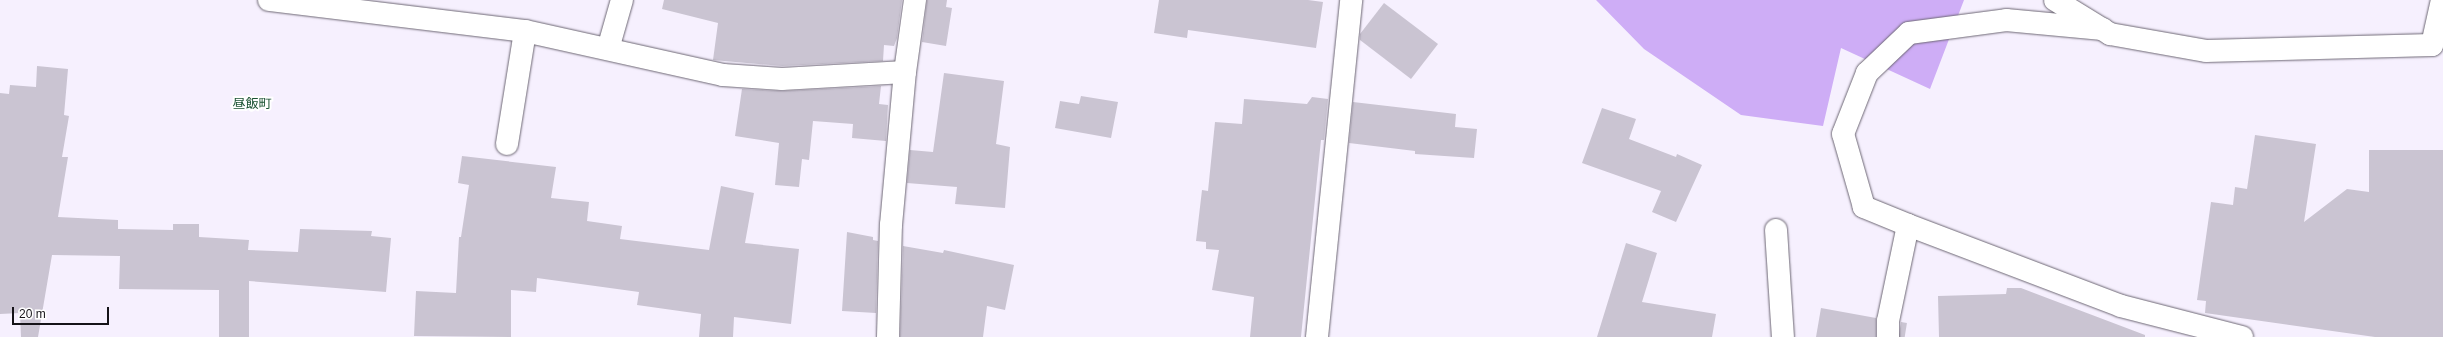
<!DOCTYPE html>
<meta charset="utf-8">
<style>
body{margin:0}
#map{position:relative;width:2443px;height:337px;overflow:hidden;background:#f6f0fe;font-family:Helvetica,"Noto Sans JP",sans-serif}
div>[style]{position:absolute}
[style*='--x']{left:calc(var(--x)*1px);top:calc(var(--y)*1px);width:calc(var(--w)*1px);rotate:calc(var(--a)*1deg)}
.forest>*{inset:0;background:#ceadf6}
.building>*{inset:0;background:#cac4d2;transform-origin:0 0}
.roads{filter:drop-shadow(0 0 1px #6d6774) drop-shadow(0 0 1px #6d6774)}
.street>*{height:22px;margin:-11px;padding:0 11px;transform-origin:11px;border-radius:11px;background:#fff}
span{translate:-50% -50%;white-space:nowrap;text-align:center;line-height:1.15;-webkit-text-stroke:4px #fff;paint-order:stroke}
.quarter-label{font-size:13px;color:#1a5232}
.scale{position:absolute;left:12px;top:307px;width:97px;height:18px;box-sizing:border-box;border:2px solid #151318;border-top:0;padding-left:5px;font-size:12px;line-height:14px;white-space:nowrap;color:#151318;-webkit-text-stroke:3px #fff;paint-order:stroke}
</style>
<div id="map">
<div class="forest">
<div style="clip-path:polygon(1596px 0,1964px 0,1930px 89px,1841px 48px,1823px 126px,1741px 115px,1644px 49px)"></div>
</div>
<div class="building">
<div style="clip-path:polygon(664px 0,902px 0,897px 38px,894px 46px,884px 45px,883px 61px,782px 66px,713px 60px,718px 23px,662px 9px)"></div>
<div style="clip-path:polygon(927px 0,947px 0,946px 7px,952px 8px,946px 46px,922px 42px)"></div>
<div style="clip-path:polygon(1159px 0,1308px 0,1323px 2px,1316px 48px,1188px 30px,1187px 38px,1154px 33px)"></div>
<div style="clip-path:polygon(1384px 3px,1438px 44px,1411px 79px,1360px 40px,1360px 34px)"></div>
<div style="clip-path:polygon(37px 66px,68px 69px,64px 115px,69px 116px,62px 157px,68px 157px,58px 217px,118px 220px,118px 229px,173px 230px,173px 224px,199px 224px,199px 237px,249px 240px,248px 250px,298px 252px,300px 229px,372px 231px,371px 236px,391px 238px,386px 292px,249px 281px,249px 337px,219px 337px,219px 290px,119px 289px,120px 256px,52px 255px,38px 337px,21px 337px,20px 313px,0 314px,0 93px,9px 94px,10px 85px,36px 87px)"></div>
<div style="clip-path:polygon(944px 73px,1004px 81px,996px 144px,1010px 147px,1005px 208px,955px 204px,957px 187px,907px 183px,910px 150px,933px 152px)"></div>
<div style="clip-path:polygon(881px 86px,879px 104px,888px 105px,886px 141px,852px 138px,853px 124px,813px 121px,809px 160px,802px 159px,799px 187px,775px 185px,779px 143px,735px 136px,742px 89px,783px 91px)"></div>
<div style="clip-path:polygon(1081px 96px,1118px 102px,1111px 138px,1055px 128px,1060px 101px,1079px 104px)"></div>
<div style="clip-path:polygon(1312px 97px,1328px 99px,1324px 140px,1321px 140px,1301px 337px,1250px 337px,1254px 297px,1212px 290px,1219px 250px,1206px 249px,1206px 242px,1196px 241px,1202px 190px,1208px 191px,1215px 122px,1242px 124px,1244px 99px,1307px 104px)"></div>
<div style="clip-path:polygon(1353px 102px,1456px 114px,1455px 127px,1477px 129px,1474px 158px,1415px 154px,1415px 151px,1349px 143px)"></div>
<div style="clip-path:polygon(1602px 108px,1636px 119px,1629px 139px,1676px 157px,1677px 154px,1702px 165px,1676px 222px,1652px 212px,1661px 191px,1582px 163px)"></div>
<div style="clip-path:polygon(2255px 135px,2316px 144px,2304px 222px,2347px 189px,2369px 192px,2369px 150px,2443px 150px,2443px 337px,2375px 337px,2205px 313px,2206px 301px,2197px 300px,2211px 202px,2233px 205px,2235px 187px,2247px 189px)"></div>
<div style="clip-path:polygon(462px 156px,556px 167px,551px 198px,589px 202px,587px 221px,622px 226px,620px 239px,709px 250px,721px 186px,754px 193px,745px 243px,799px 249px,791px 324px,734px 317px,733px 337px,699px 337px,701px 314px,637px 305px,639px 292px,537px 278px,536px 292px,511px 290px,511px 337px,414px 336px,416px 291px,456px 293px,459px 237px,461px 237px,469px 185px,458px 183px)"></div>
<div style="clip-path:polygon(847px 232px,873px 237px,873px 240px,878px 241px,876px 313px,842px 311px)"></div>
<div style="clip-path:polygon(1626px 243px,1657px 253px,1642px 302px,1716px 314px,1712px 337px,1597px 337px)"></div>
<div style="clip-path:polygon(903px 246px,943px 253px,944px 250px,1014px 265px,1005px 310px,987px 306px,983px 337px,900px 337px)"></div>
<div style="clip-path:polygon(2007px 288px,2021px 288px,2145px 335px,2145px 337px,1939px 337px,1938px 296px,2006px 294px)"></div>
<div style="clip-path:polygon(1821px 308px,1876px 318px,1876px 337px,1816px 337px)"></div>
<div style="left:1901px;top:322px;width:6px;height:15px;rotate:9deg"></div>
</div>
<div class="roads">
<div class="street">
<div style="--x:269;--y:0;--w:258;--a:6.9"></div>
<div style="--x:525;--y:31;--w:203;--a:12.5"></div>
<div style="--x:723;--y:75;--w:59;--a:3.9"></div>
<div style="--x:782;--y:79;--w:123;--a:-3.3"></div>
<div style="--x:2055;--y:0;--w:65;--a:31.7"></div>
<div style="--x:2110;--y:34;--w:97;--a:10"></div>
<div style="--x:2206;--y:51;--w:226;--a:-1.5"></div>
<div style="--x:2432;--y:45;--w:46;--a:-77.5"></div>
<div style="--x:608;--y:49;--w:51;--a:-74.1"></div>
<div style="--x:507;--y:144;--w:114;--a:-80.9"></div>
<div style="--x:1908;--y:225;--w:228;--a:20.8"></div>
<div style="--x:2121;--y:306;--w:125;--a:14.4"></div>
<div style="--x:1776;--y:230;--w:107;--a:86.3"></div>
<div style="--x:888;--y:337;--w:112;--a:-88.5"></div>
<div style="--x:891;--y:225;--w:154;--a:-84.8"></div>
<div style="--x:905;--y:72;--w:73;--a:-82.1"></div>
<div style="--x:1317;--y:337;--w:339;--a:-84.2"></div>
<div style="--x:1888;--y:337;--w:16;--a:-90"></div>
<div style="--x:1888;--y:321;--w:98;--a:-78.2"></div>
<div style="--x:1908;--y:225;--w:48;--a:-157.8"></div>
<div style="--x:1864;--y:207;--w:76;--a:-106"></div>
<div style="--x:1843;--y:134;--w:66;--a:-68.5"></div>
<div style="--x:1867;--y:73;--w:58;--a:-43.6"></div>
<div style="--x:1909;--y:33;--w:98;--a:-7.6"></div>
<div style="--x:2006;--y:20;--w:97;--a:5.3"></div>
</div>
</div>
<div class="quarter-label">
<span style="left:252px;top:104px">昼飯町</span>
</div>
<div class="scale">20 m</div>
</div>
